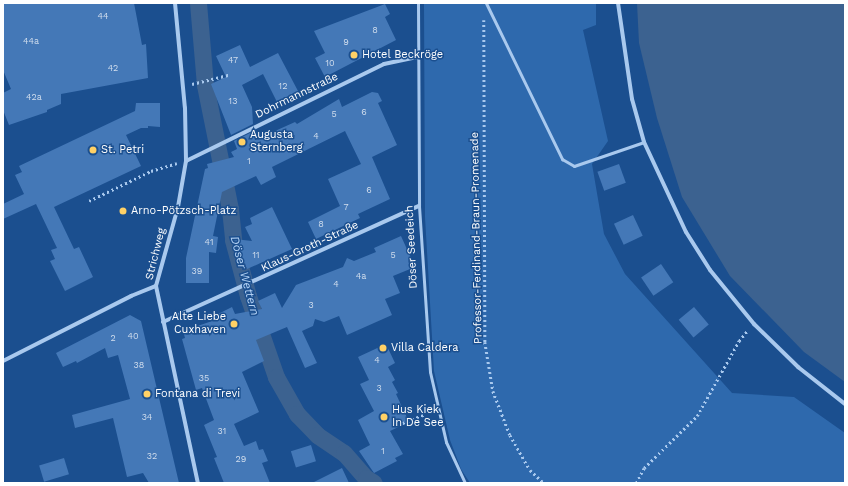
<!DOCTYPE html>
<meta charset="utf-8">
<style>
body{margin:0}
#map{position:relative;width:848px;height:486px;overflow:hidden;background:#1b4f8f;font-family:"Work Sans",sans-serif}
div>[style]{position:absolute}
[style*='--x']{left:calc(var(--x)*1px);top:calc(var(--y)*1px);width:calc(var(--w)*1px);rotate:calc(var(--a)*1deg)}
.green>*{inset:0;background:#2e69ad}
.water>*{inset:0;background:#3c6290}
.canal>*{height:17px;margin:-8.5px;padding:0 8.5px;transform-origin:8.5px;border-radius:8.5px;background:#3c6290}
.building>*{inset:0;background:#4478b7;transform-origin:0 0}
.path>*{height:2.5px;margin-top:-1.25px;transform-origin:0;background:repeating-linear-gradient(90deg,#a9c9ee 0 2px,transparent 0 5px)}
.lane>*{height:3px;margin:-1.5px;padding:0 1.5px;transform-origin:1.5px;border-radius:1.5px;background:#a9c9ee}
.street>*{height:4px;margin:-2px;padding:0 2px;transform-origin:2px;border-radius:2px;background:#a9c9ee}
.dots>*{width:11px;height:11px;translate:-50% -50%;box-sizing:border-box;border:2px solid #1b4f8f;border-radius:50%}
span{translate:-50% -50%;white-space:nowrap;text-align:center;line-height:1.15;-webkit-text-stroke:3px #1b4f8f;paint-order:stroke}
.number-label{font-size:9px;color:#d0dded}
.number-label span{-webkit-text-stroke-width:0}
.poi-label{font-size:11px;color:#fff}
.left{translate:0 -50%;text-align:left}
.right{translate:-100% -50%;text-align:right}
.street-label{font-size:11px;color:#fff}
.water-label{font-size:12px;color:#b5d3f5;font-style:italic}
.frame{position:absolute;inset:0;border:4px solid #fff;pointer-events:none}
</style>
<div id="map">
<div class="green">
<div style="clip-path:polygon(424px 3px,596px 3px,596px 25px,583px 30px,608px 141px,592px 164px,604px 234px,625px 274px,732px 393px,794px 397px,845px 433px,845px 483px,470px 483px,461px 469px,450px 440px,434px 371px,425px 217px)"></div>
</div>
<div class="water">
<div style="clip-path:polygon(637px 3px,845px 3px,845px 382px,804px 352px,730px 276px,682px 197px,657px 118px,639px 43px)"></div>
</div>
<div class="canal">
<div style="--x:198;--y:3;--w:82;--a:85.1"></div>
<div style="--x:205;--y:85;--w:126;--a:78.6"></div>
<div style="--x:230;--y:209;--w:31;--a:84"></div>
<div style="--x:233;--y:240;--w:58;--a:75"></div>
<div style="--x:248;--y:296;--w:86;--a:70.9"></div>
<div style="--x:276;--y:377;--w:43;--a:60.4"></div>
<div style="--x:297;--y:414;--w:29;--a:46"></div>
<div style="--x:317;--y:435;--w:32;--a:34"></div>
<div style="--x:344;--y:453;--w:33;--a:49"></div>
<div style="--x:366;--y:478;--w:9;--a:32"></div>
</div>
<div class="building">
<div style="clip-path:polygon(3px 3px,134px 3px,142px 45px,146px 44px,148px 78px,61px 94px,61px 104px,47px 110px,47px 112px,9px 125px,3px 110px,3px 93px,11px 89px,3px 70px)"></div>
<div style="clip-path:polygon(385px 4px,390px 14px,385px 17px,396px 40px,325px 77px,315px 58px,325px 53px,314px 31px)"></div>
<div style="clip-path:polygon(240px 45px,250px 67px,278px 53px,298px 91px,277px 102px,263px 74px,242px 85px,252px 107px,253px 124px,231px 135px,211px 84px,226px 77px,216px 56px)"></div>
<div style="clip-path:polygon(372px 92px,378px 93px,382px 101px,378px 103px,397px 145px,372px 157px,390px 199px,358px 214px,360px 218px,316px 239px,308px 222px,340px 206px,328px 179px,361px 164px,345px 131px,272px 167px,276px 177px,261px 185px,256px 176px,222px 192px,213px 236px,218px 237px,216px 253px,209px 252px,209px 283px,186px 283px,186px 258px,205px 169px,208px 168px,207px 164px,234px 157px,231px 152px,237px 149px,234px 141px,254px 131px,255px 140px,295px 122px,297px 124px,339px 99px,342px 107px)"></div>
<div style="clip-path:polygon(136px 103px,160px 103px,160px 127px,148px 126px,148px 128px,141px 128px,126px 135px,141px 166px,54px 207px,74px 249px,79px 247px,93px 277px,65px 291px,50px 261px,55px 259px,51px 250px,57px 248px,36px 204px,3px 219px,3px 204px,24px 194px,15px 175px,22px 172px,19px 166px,135px 111px)"></div>
<div style="left:619px;top:164px;width:20px;height:23px;rotate:70deg"></div>
<div style="clip-path:polygon(272px 207px,292px 249px,247px 269px,234px 239px,252px 241px,245px 227px,252px 224px,250px 218px)"></div>
<div style="left:633px;top:215px;width:23px;height:21px;rotate:65deg"></div>
<div style="clip-path:polygon(401px 236px,415px 267px,393px 276px,400px 293px,385px 299px,392px 315px,347px 335px,339px 316px,324px 322px,315px 319px,313px 326px,302px 331px,317px 363px,305px 368px,287px 327px,256px 340px,264px 361px,242px 372px,259px 412px,234px 424px,244px 446px,256px 441px,259px 450px,263px 449px,268px 461px,262px 463px,270px 483px,224px 483px,214px 458px,217px 457px,204px 425px,214px 420px,202px 388px,196px 390px,182px 339px,185px 338px,183px 331px,215px 320px,214px 316px,232px 307px,235px 314px,262px 309px,258px 301px,275px 293px,282px 308px,296px 285px,343px 267px,347px 258px,354px 261px,376px 252px,374px 248px)"></div>
<div style="left:661px;top:264px;width:22px;height:24px;rotate:56deg"></div>
<div style="left:694px;top:307px;width:23px;height:20px;rotate:50deg"></div>
<div style="clip-path:polygon(130px 315px,141px 321px,179px 483px,149px 483px,143px 473px,127px 477px,113px 418px,75px 428px,72px 415px,130px 399px,118px 355px,108px 358px,105px 348px,77px 363px,76px 361px,63px 367px,56px 353px)"></div>
<div style="clip-path:polygon(386px 344px,395px 363px,388px 367px,395px 380px,392px 382px,398px 393px,396px 394px,409px 422px,390px 431px,403px 454px,395px 458px,397px 461px,374px 473px,359px 451px,370px 445px,358px 420px,374px 411px,360px 384px,369px 380px,358px 357px)"></div>
<div style="left:311px;top:445px;width:17px;height:21px;rotate:73deg"></div>
<div style="left:64px;top:458px;width:17px;height:26px;rotate:73deg"></div>
<div style="clip-path:polygon(342px 468px,349px 483px,312px 483px)"></div>
</div>
<div class="path">
<div style="--x:484;--y:20;--w:322;--a:89.8"></div>
<div style="--x:485;--y:342;--w:50;--a:80.7"></div>
<div style="--x:493;--y:391;--w:47;--a:68.9"></div>
<div style="--x:510;--y:435;--w:40;--a:60.3"></div>
<div style="--x:530;--y:470;--w:19;--a:43"></div>
<div style="--x:192;--y:84;--w:38;--a:-14"></div>
<div style="--x:89;--y:201;--w:69;--a:-25.8"></div>
<div style="--x:151;--y:171;--w:27;--a:-17"></div>
<div style="--x:398;--y:425;--w:29;--a:-22"></div>
<div style="--x:636;--y:483;--w:17;--a:-62"></div>
<div style="--x:644;--y:468;--w:74;--a:-44.5"></div>
<div style="--x:697;--y:416;--w:86;--a:-60.8"></div>
<div style="--x:739;--y:341;--w:14;--a:-51"></div>
</div>
<div class="lane">
<div style="--x:418;--y:3;--w:203;--a:89.7"></div>
<div style="--x:419;--y:206;--w:166;--a:86.2"></div>
<div style="--x:430;--y:372;--w:72;--a:77.1"></div>
<div style="--x:446;--y:442;--w:45;--a:65.1"></div>
<div style="--x:486;--y:3;--w:174;--a:64"></div>
<div style="--x:562;--y:159;--w:14;--a:30"></div>
<div style="--x:574;--y:166;--w:74;--a:-18.9"></div>
</div>
<div class="street">
<div style="--x:175;--y:3;--w:105;--a:84.6"></div>
<div style="--x:185;--y:108;--w:53;--a:88.9"></div>
<div style="--x:186;--y:161;--w:47;--a:99.9"></div>
<div style="--x:178;--y:207;--w:82;--a:105.6"></div>
<div style="--x:156;--y:286;--w:201;--a:78"></div>
<div style="--x:618;--y:3;--w:97;--a:81.7"></div>
<div style="--x:632;--y:99;--w:45;--a:74.4"></div>
<div style="--x:644;--y:142;--w:99;--a:65"></div>
<div style="--x:686;--y:232;--w:45;--a:57.7"></div>
<div style="--x:710;--y:270;--w:70;--a:50.8"></div>
<div style="--x:754;--y:324;--w:62;--a:44.3"></div>
<div style="--x:798;--y:367;--w:60;--a:38.2"></div>
<div style="--x:186;--y:161;--w:220;--a:-26.1"></div>
<div style="--x:384;--y:64;--w:35;--a:-12"></div>
<div style="--x:163;--y:322;--w:281;--a:-24.4"></div>
<div style="--x:3;--y:361;--w:144;--a:-26.9"></div>
<div style="--x:131;--y:296;--w:27;--a:-22"></div>
</div>
<div class="dots">
<div style="left:354px;top:55px;background:#ffd166"></div>
<div style="left:242px;top:142px;background:#ffd166"></div>
<div style="left:93px;top:150px;background:#ffd166"></div>
<div style="left:123px;top:211px;background:#ffd166"></div>
<div style="left:234px;top:324px;background:#ffd166"></div>
<div style="left:383px;top:348px;background:#ffd166"></div>
<div style="left:147px;top:394px;background:#ffd166"></div>
<div style="left:384px;top:417px;background:#ffd166"></div>
</div>
<div class="number-label">
<span style="left:103px;top:16px">44</span>
<span style="left:375px;top:30px">8</span>
<span style="left:31px;top:41px">44a</span>
<span style="left:346px;top:42px">9</span>
<span style="left:233px;top:60px">47</span>
<span style="left:330px;top:63px">10</span>
<span style="left:113px;top:68px">42</span>
<span style="left:283px;top:86px">12</span>
<span style="left:34px;top:97px">42a</span>
<span style="left:233px;top:101px">13</span>
<span style="left:364px;top:112px">6</span>
<span style="left:334px;top:114px">5</span>
<span style="left:316px;top:136px">4</span>
<span style="left:249px;top:161px">1</span>
<span style="left:369px;top:190px">6</span>
<span style="left:346px;top:207px">7</span>
<span style="left:321px;top:224px">8</span>
<span style="left:209px;top:242px">41</span>
<span style="left:256px;top:255px">11</span>
<span style="left:393px;top:255px">5</span>
<span style="left:197px;top:271px">39</span>
<span style="left:361px;top:276px">4a</span>
<span style="left:336px;top:284px">4</span>
<span style="left:311px;top:305px">3</span>
<span style="left:133px;top:336px">40</span>
<span style="left:113px;top:338px">2</span>
<span style="left:377px;top:360px">4</span>
<span style="left:139px;top:365px">38</span>
<span style="left:204px;top:378px">35</span>
<span style="left:379px;top:388px">3</span>
<span style="left:147px;top:417px">34</span>
<span style="left:222px;top:431px">31</span>
<span style="left:383px;top:451px">1</span>
<span style="left:152px;top:456px">32</span>
<span style="left:241px;top:459px">29</span>
</div>
<div class="poi-label">
<span class="left" style="left:362px;top:55px">Hotel Beckröge</span>
<span class="left" style="left:250px;top:142px">Augusta<br>Sternberg</span>
<span class="left" style="left:101px;top:150px">St. Petri</span>
<span class="left" style="left:131px;top:211px">Arno-Pötzsch-Platz</span>
<span class="right" style="left:226px;top:324px">Alte Liebe<br>Cuxhaven</span>
<span class="left" style="left:391px;top:348px">Villa Caldera</span>
<span class="left" style="left:155px;top:394px">Fontana di Trevi</span>
<span class="left" style="left:392px;top:417px">Hus Kiek<br>In De See</span>
</div>
<div class="street-label">
<span style="left:297px;top:96px;rotate:-26deg">Dohrmannstraße</span>
<span style="left:477px;top:238px;rotate:-91deg">Professor-Ferdinand-Braun-Promenade</span>
<span style="left:310px;top:247px;rotate:-25deg">Klaus-Groth-Straße</span>
<span style="left:412px;top:247px;rotate:-93deg">Döser Seedeich</span>
<span style="left:156px;top:254px;rotate:-76deg">Strichweg</span>
</div>
<div class="water-label">
<span style="left:244px;top:276px;rotate:75deg">Döser Wettern</span>
</div>
<div class="frame"></div>
</div>
